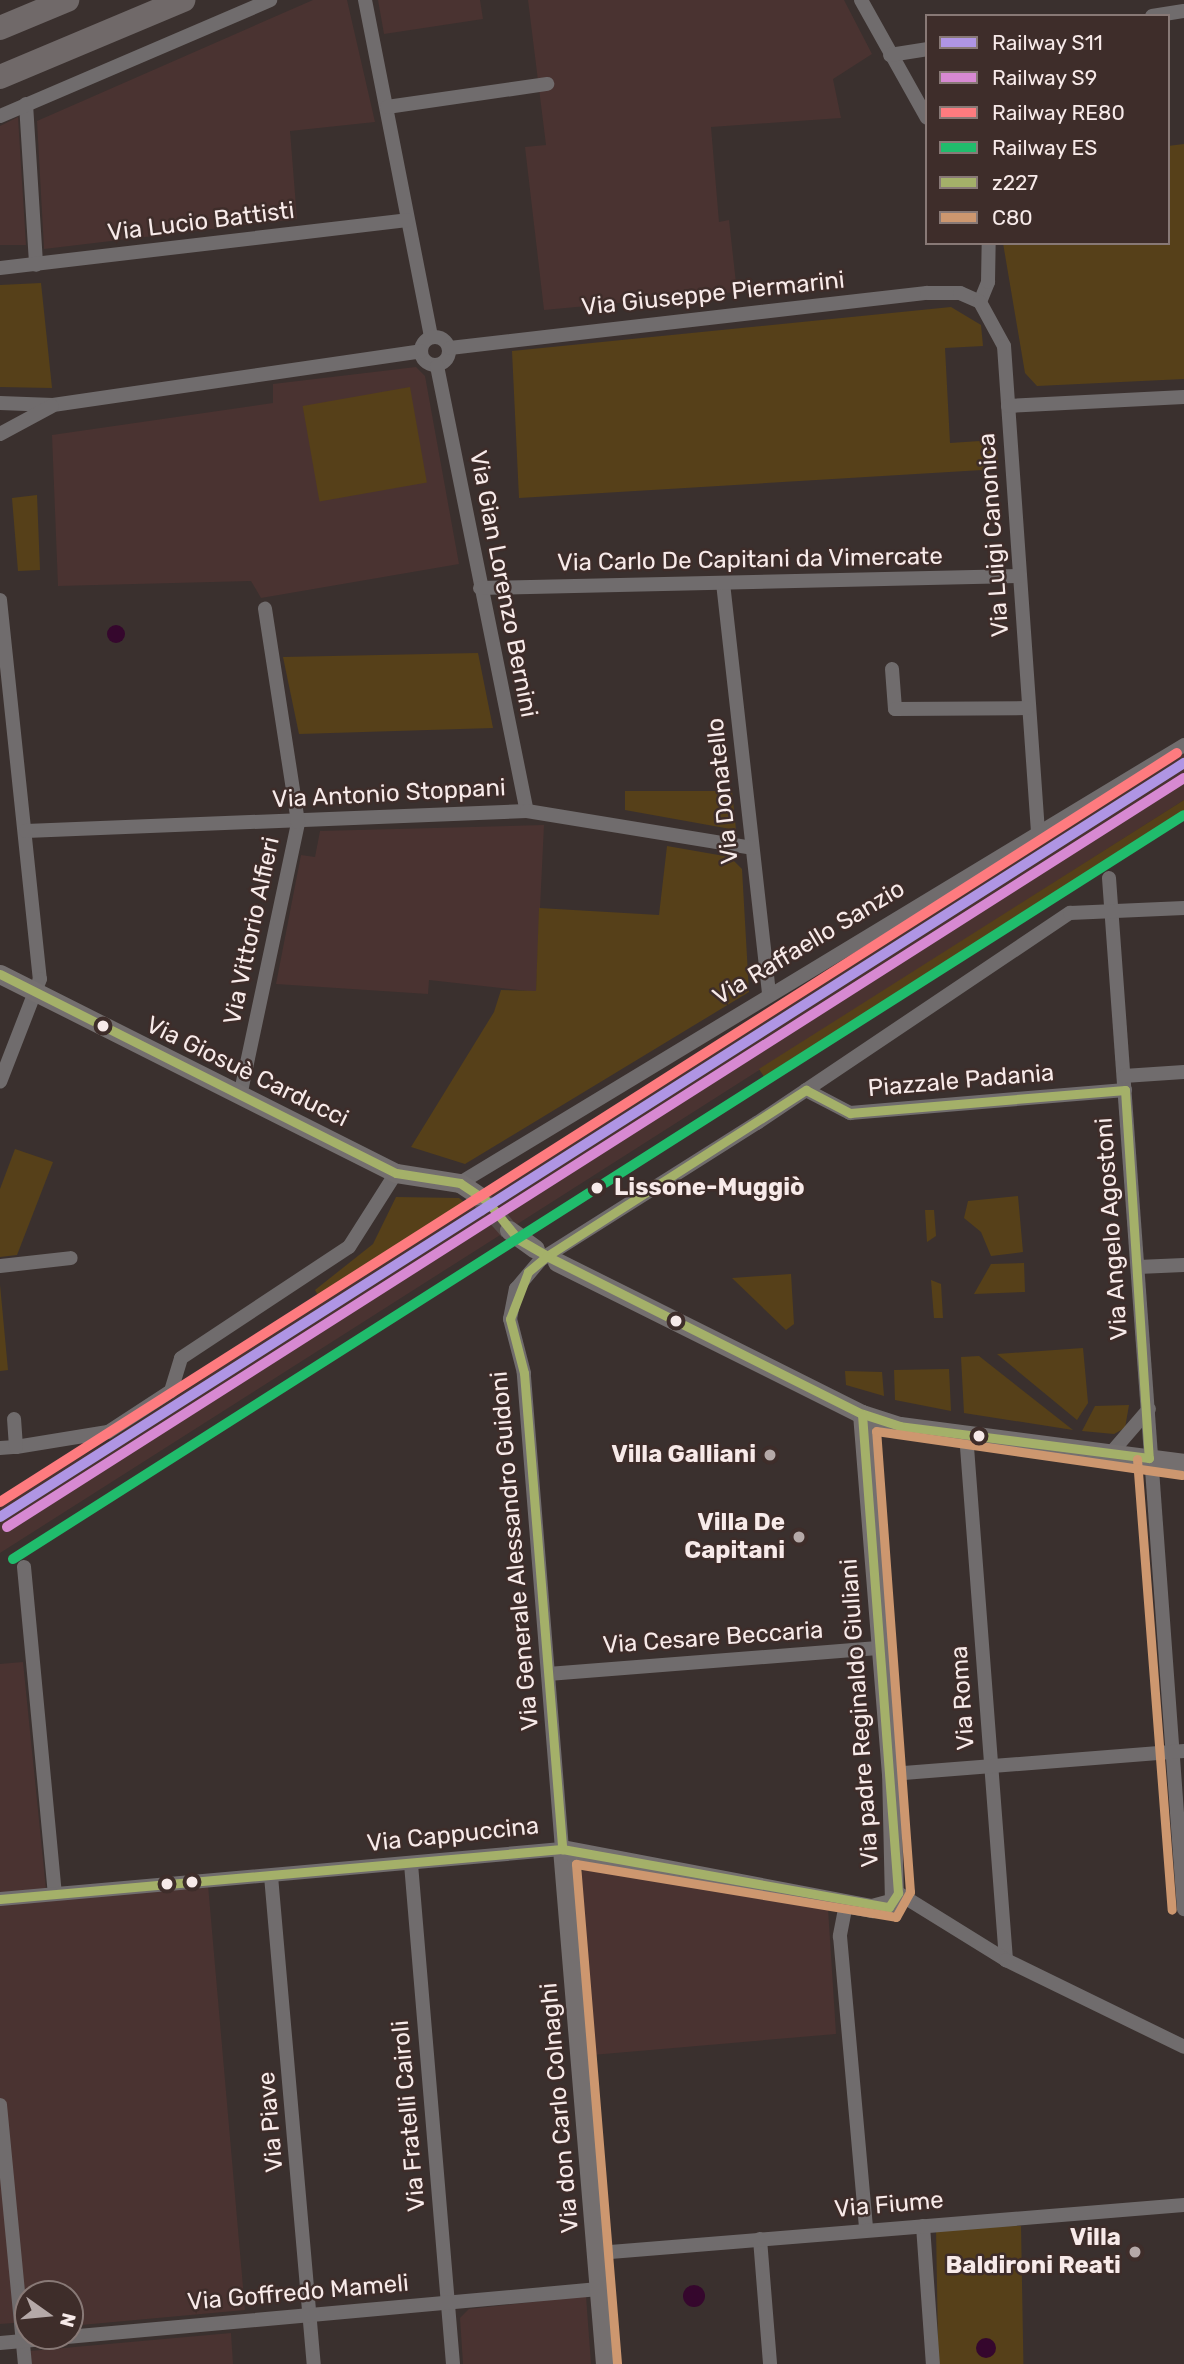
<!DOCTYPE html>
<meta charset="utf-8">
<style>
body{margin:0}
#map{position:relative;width:1184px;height:2364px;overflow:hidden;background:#3a302e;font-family:Rubik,sans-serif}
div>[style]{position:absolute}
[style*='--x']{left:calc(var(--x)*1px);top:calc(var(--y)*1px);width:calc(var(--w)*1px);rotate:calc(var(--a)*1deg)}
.built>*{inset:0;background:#4a3331}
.green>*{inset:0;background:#564019;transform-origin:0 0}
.water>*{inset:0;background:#35072d}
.round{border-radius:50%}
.secondary-tunnel>*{height:19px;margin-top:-9.5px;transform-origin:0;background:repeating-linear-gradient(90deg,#564c4a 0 19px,transparent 0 29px)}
.street>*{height:14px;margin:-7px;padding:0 7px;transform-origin:7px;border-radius:7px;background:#706c6d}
.street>.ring{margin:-7px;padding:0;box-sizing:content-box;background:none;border:14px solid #706c6d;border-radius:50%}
.secondary>*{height:19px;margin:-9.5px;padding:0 9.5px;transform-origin:9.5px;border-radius:9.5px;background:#746f6f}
.highway>*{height:24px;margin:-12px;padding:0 12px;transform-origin:12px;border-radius:12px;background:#706969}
.bus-1>*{height:9px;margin:-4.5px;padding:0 4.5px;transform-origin:4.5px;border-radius:4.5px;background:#a4b069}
.bus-2>*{height:9px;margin:-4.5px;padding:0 4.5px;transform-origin:4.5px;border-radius:4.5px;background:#cd976f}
.rail-1>*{height:10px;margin:-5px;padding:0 5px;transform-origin:5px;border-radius:5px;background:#af95e4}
.rail-2>*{height:10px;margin:-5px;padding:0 5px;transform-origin:5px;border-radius:5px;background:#d789d2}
.rail-3>*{height:10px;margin:-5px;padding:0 5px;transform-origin:5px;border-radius:5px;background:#fe7b7f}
.rail-4>*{height:10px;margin:-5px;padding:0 5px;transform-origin:5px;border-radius:5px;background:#20bc6c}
.dots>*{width:19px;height:19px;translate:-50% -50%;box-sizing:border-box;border:4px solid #3e2d2a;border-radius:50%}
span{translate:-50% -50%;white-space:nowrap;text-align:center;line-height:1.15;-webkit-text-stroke:5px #3e2d2a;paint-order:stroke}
.street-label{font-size:24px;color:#f7eae9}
.stop-label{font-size:24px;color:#f7eae9;font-weight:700}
.left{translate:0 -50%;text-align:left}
.poi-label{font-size:24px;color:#f7eae9;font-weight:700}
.right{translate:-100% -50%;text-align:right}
.legend{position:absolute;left:925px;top:14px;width:245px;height:231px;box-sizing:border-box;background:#3e2d2a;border:2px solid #887976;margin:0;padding:9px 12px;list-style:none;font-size:21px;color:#f7eae9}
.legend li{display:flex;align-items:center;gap:14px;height:35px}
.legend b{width:35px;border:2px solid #887976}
.north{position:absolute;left:14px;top:2280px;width:70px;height:70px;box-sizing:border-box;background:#3e2d2a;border:2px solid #887976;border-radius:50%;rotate:105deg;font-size:19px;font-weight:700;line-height:28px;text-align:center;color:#f7eae9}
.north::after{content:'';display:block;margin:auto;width:24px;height:32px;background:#b5a9a8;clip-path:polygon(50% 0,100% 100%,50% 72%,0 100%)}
</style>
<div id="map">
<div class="built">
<div style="clip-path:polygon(313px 0,347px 0,375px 122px,290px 131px,297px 219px,44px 249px,37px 121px)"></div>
<div style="clip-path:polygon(378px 0,480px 0,483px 19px,384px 34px)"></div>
<div style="clip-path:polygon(528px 0,844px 0,872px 54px,833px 79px,841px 118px,711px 127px,719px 222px,729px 220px,737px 292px,544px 310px,525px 147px,546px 145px)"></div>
<div style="clip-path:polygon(18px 117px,26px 245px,0 245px,0 126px)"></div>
<div style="clip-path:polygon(416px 367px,425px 376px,459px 564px,261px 598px,251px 581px,58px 586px,52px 435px,273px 403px,273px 384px)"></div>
<div style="clip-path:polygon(1184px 751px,1184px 800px,0 1553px,0 1502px,109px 1441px,553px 1148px)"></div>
<div style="clip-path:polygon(544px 825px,536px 992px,429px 980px,428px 994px,276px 984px,301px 855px,315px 857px,320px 831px)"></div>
<div style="clip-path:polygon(23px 1662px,47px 1899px,208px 1885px,245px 2310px,70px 2326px,70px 2294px,28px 2294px,28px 2330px,27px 2322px,0 2324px,0 1664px)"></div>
<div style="clip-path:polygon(589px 1865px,828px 1908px,836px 2034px,592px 2055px,577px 1876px)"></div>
<div style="clip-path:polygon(586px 2296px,591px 2364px,463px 2364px,460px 2318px,469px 2309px)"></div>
<div style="clip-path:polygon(231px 2333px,233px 2364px,32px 2364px,30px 2351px)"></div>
</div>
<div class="green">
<div style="clip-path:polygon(1184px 144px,1184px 379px,1037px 386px,1025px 373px,1003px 243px,1168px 243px,1168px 146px)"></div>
<div style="clip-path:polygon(41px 283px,52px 388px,0 387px,0 285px)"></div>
<div style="clip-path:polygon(951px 307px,981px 325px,983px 346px,945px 348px,950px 443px,995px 440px,999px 469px,519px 498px,512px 351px)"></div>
<div style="left:410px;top:387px;width:97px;height:109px;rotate:80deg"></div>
<div style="clip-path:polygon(37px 495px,40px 570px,18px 571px,12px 498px)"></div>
<div style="clip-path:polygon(478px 653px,493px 728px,299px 734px,283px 657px)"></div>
<div style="clip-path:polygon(625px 791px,732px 791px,736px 830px,625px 810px)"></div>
<div style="clip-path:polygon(1184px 800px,1184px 811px,1143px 840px,768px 1083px,759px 1069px)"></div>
<div style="clip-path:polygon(667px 846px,730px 857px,742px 869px,749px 992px,465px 1164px,411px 1147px,494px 1012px,501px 990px,536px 991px,539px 908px,659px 915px)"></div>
<div style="clip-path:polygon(15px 1149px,53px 1162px,17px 1255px,0 1257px,0 1189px)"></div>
<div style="clip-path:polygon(1018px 1196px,1023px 1252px,991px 1256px,981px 1232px,964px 1218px,968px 1201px)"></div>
<div style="clip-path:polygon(396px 1197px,459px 1198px,468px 1205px,322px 1303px,315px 1290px,373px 1244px)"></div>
<div style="clip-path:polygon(925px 1210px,934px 1210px,936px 1236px,927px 1242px)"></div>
<div style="clip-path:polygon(1024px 1263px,1025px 1292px,974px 1294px,991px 1264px)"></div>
<div style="clip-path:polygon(791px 1274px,794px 1324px,786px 1330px,732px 1278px)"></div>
<div style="clip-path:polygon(931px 1280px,941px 1284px,943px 1318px,934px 1318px)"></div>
<div style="clip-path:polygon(0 1285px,8px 1370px,0 1371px)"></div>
<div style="clip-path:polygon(1083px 1348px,1088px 1403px,1077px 1420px,997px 1354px)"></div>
<div style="clip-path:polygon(979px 1356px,1073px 1430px,964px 1413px,961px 1357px)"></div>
<div style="clip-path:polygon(949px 1369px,951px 1411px,895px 1400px,894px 1370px)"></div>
<div style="clip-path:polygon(845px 1371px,882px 1372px,884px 1396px,846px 1385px)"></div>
<div style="clip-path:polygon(1129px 1405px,1125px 1428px,1114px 1434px,1082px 1431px,1095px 1406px)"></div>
<div style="left:1021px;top:2226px;width:138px;height:85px;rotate:89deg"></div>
</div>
<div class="water">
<div class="round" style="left:107px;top:625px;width:18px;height:18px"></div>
<div class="round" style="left:683px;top:2285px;width:22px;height:22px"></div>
<div class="round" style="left:976px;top:2338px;width:20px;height:20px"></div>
</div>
<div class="secondary-tunnel">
<div style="--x:478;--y:1195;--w:47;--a:48.5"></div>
</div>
<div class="street">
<div style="--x:365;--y:0;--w:343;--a:78.9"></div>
<div style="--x:861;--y:0;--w:135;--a:60.8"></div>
<div style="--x:1152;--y:16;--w:32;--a:-9"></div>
<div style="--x:890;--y:55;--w:37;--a:-9"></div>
<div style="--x:26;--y:104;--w:161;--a:86.4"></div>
<div style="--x:387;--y:107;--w:162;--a:-8.2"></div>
<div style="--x:0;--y:116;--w:294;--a:-23.2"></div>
<div style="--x:0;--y:268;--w:410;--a:-6.7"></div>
<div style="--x:980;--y:302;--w:22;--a:-68"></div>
<div style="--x:988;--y:282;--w:39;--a:-89"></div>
<div class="ring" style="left:421px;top:337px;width:14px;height:14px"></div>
<div style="--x:450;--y:348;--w:480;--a:-6.6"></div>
<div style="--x:927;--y:293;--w:33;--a:0"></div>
<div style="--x:960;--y:293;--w:22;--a:24"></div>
<div style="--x:980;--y:302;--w:50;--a:61.4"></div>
<div style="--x:1004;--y:346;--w:487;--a:86"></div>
<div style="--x:437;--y:366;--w:454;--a:78.6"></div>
<div style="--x:0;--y:403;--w:53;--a:2.2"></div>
<div style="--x:53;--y:405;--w:372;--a:-8.3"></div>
<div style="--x:1008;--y:406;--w:176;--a:-2.9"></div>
<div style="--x:0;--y:434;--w:59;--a:-28.3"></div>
<div style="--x:723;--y:583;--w:414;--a:83.6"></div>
<div style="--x:480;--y:588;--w:540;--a:-1.27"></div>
<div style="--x:0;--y:600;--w:381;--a:84"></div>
<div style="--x:40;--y:979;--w:110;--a:111.2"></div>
<div style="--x:892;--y:669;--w:40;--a:85.7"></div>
<div style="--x:895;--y:709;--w:132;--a:-0.4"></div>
<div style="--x:26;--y:831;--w:501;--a:-2.29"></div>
<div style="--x:527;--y:811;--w:228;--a:9.3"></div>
<div style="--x:1109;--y:878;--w:1034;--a:85.84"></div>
<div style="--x:1124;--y:1076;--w:60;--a:-3.8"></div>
<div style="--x:806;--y:1090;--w:50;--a:27.6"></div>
<div style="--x:850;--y:1113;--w:276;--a:-4.8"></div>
<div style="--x:240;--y:1096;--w:280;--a:-78"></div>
<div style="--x:298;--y:822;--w:216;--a:-98.8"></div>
<div style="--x:460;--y:1183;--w:846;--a:-31.17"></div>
<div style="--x:0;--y:1266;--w:71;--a:-6.4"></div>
<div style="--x:1138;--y:1267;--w:46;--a:-2.5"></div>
<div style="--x:966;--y:1434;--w:528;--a:85.65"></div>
<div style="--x:16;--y:1447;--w:93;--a:-9.3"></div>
<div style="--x:108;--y:1432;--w:75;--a:-33.1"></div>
<div style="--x:171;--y:1391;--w:34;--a:-73"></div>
<div style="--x:181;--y:1358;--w:201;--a:-33.5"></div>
<div style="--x:349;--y:1247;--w:88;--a:-57.6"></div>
<div style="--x:0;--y:1448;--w:16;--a:-4"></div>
<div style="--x:16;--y:1447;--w:28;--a:-94"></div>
<div style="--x:1111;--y:1453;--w:58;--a:-49.2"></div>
<div style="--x:24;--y:1567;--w:326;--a:84.6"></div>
<div style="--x:548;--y:1674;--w:334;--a:-4.5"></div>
<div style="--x:891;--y:1774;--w:294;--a:-4.5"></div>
<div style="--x:411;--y:1864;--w:502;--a:85.2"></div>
<div style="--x:271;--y:1876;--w:490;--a:85"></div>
<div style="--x:898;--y:1893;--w:127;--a:31.8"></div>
<div style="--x:1006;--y:1960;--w:198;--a:26"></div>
<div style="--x:0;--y:1899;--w:564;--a:-5.08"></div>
<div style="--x:562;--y:1849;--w:478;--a:-94.6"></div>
<div style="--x:524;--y:1373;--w:56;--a:-104.5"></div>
<div style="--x:510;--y:1319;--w:31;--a:-79"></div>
<div style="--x:516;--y:1289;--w:38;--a:-50"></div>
<div style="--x:540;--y:1260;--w:257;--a:-32.3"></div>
<div style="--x:757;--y:1123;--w:377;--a:-33.9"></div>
<div style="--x:1070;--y:913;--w:114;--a:-2.5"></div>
<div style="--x:846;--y:1904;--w:33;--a:101"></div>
<div style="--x:840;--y:1936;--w:295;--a:84.9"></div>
<div style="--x:0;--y:2105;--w:260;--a:84.5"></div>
<div style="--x:923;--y:2226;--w:138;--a:85.9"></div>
<div style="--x:760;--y:2239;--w:125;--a:85.4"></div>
<div style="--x:598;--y:2253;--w:588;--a:-4.68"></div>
<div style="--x:0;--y:2343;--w:601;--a:-5.15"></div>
</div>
<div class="secondary">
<div style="--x:0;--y:974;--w:443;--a:26.7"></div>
<div style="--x:396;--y:1173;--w:65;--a:8.9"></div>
<div style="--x:460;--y:1183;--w:22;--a:34"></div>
<div style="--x:509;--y:1230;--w:32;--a:36"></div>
<div style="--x:557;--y:1262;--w:341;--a:26.5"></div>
<div style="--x:862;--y:1414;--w:40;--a:18"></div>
<div style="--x:900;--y:1426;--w:286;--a:7.4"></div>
<div style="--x:605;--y:2364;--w:517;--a:-94.77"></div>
<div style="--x:562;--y:1849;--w:316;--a:10.8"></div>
<div style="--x:872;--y:1908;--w:23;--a:-15"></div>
<div style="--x:894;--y:1902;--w:128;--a:-91.3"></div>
<div style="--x:891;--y:1774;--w:361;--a:-94.6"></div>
</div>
<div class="highway">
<div style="--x:0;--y:28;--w:73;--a:-22.7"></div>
<div style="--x:0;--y:77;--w:199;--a:-22.8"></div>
</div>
<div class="bus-1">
<div style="--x:0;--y:974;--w:443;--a:26.7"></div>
<div style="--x:396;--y:1173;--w:65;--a:8.9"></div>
<div style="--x:460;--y:1183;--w:32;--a:34"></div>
<div style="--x:487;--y:1201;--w:49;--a:50.8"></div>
<div style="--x:518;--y:1239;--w:34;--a:30"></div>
<div style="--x:806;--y:1090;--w:50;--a:27.6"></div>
<div style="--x:850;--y:1113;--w:276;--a:-4.8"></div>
<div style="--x:1125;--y:1090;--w:369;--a:86.3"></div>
<div style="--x:1149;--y:1458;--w:251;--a:-172.7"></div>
<div style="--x:900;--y:1426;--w:40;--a:-162"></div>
<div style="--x:862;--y:1414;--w:352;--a:-153.4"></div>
<div style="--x:547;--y:1256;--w:308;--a:-32.7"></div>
<div style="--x:547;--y:1256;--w:25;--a:140"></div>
<div style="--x:528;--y:1272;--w:50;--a:111"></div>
<div style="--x:510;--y:1319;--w:56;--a:75.5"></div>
<div style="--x:524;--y:1373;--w:478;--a:85.4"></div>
<div style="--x:0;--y:1899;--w:564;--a:-5.08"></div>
<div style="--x:562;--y:1849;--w:332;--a:10.1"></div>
<div style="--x:889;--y:1907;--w:17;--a:-57"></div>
<div style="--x:898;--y:1893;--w:480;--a:-94.3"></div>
</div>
<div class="bus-2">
<div style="--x:1137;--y:1459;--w:452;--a:85.6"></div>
<div style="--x:617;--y:2363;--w:501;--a:-94.7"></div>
<div style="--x:576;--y:1864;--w:324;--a:9.4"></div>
<div style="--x:896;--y:1917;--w:29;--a:-61"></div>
<div style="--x:910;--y:1892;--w:462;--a:-94.2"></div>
<div style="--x:876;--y:1431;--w:309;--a:8.2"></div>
</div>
<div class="rail-1">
<div style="--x:0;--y:1517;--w:1404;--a:-32.49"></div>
</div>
<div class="rail-2">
<div style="--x:7;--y:1527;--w:1395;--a:-32.47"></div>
</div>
<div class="rail-3">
<div style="--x:0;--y:1502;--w:1395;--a:-32.47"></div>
</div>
<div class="rail-4">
<div style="--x:13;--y:1559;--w:1387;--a:-32.43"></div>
</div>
<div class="dots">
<div style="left:103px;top:1026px;background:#f7eae9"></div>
<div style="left:597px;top:1188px;background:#f7eae9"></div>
<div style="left:676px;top:1321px;background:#f7eae9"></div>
<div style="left:979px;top:1436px;background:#f7eae9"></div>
<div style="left:770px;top:1455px;background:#b5a9a8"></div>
<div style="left:799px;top:1537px;background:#b5a9a8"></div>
<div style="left:192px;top:1882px;background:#f7eae9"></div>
<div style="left:167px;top:1884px;background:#f7eae9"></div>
<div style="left:1135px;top:2252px;background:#b5a9a8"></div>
</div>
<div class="street-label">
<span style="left:201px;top:222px;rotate:-7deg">Via Lucio Battisti</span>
<span style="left:713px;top:294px;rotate:-6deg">Via Giuseppe Piermarini</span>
<span style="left:994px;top:535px;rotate:-94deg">Via Luigi Canonica</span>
<span style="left:750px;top:560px;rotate:-1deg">Via Carlo De Capitani da Vimercate</span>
<span style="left:503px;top:584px;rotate:79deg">Via Gian Lorenzo Bernini</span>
<span style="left:723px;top:791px;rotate:-96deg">Via Donatello</span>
<span style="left:389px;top:794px;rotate:-3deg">Via Antonio Stoppani</span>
<span style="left:252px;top:931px;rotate:-78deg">Via Vittorio Alfieri</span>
<span style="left:809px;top:943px;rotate:-31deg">Via Raffaello Sanzio</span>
<span style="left:247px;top:1072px;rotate:26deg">Via Giosuè Carducci</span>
<span style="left:961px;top:1081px;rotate:-5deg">Piazzale Padania</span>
<span style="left:1112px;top:1229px;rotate:-94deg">Via Angelo Agostoni</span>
<span style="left:515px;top:1551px;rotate:-95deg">Via Generale Alessandro Guidoni</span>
<span style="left:713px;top:1638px;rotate:-4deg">Via Cesare Beccaria</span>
<span style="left:963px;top:1698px;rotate:-94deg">Via Roma</span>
<span style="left:860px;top:1713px;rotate:-94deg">Via padre Reginaldo Giuliani</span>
<span style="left:453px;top:1835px;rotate:-6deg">Via Cappuccina</span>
<span style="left:560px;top:2108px;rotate:-95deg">Via don Carlo Colnaghi</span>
<span style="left:409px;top:2116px;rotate:-95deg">Via Fratelli Cairoli</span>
<span style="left:271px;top:2122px;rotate:-95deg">Via Piave</span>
<span style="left:889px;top:2205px;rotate:-5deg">Via Fiume</span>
<span style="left:298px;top:2293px;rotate:-5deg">Via Goffredo Mameli</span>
</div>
<div class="stop-label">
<span class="left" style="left:614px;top:1188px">Lissone-Muggiò</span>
</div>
<div class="poi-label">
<span class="right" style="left:756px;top:1455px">Villa Galliani</span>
<span class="right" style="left:785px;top:1537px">Villa De<br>Capitani</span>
<span class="right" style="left:1121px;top:2252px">Villa<br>Baldironi Reati</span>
</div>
<ul class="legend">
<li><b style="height:9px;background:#af95e4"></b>Railway S11</li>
<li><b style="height:9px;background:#d789d2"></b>Railway S9</li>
<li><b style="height:9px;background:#fe7b7f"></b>Railway RE80</li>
<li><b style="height:9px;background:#20bc6c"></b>Railway ES</li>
<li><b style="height:9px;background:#a4b069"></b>z227</li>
<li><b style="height:9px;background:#cd976f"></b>C80</li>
</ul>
<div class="north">N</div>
</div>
